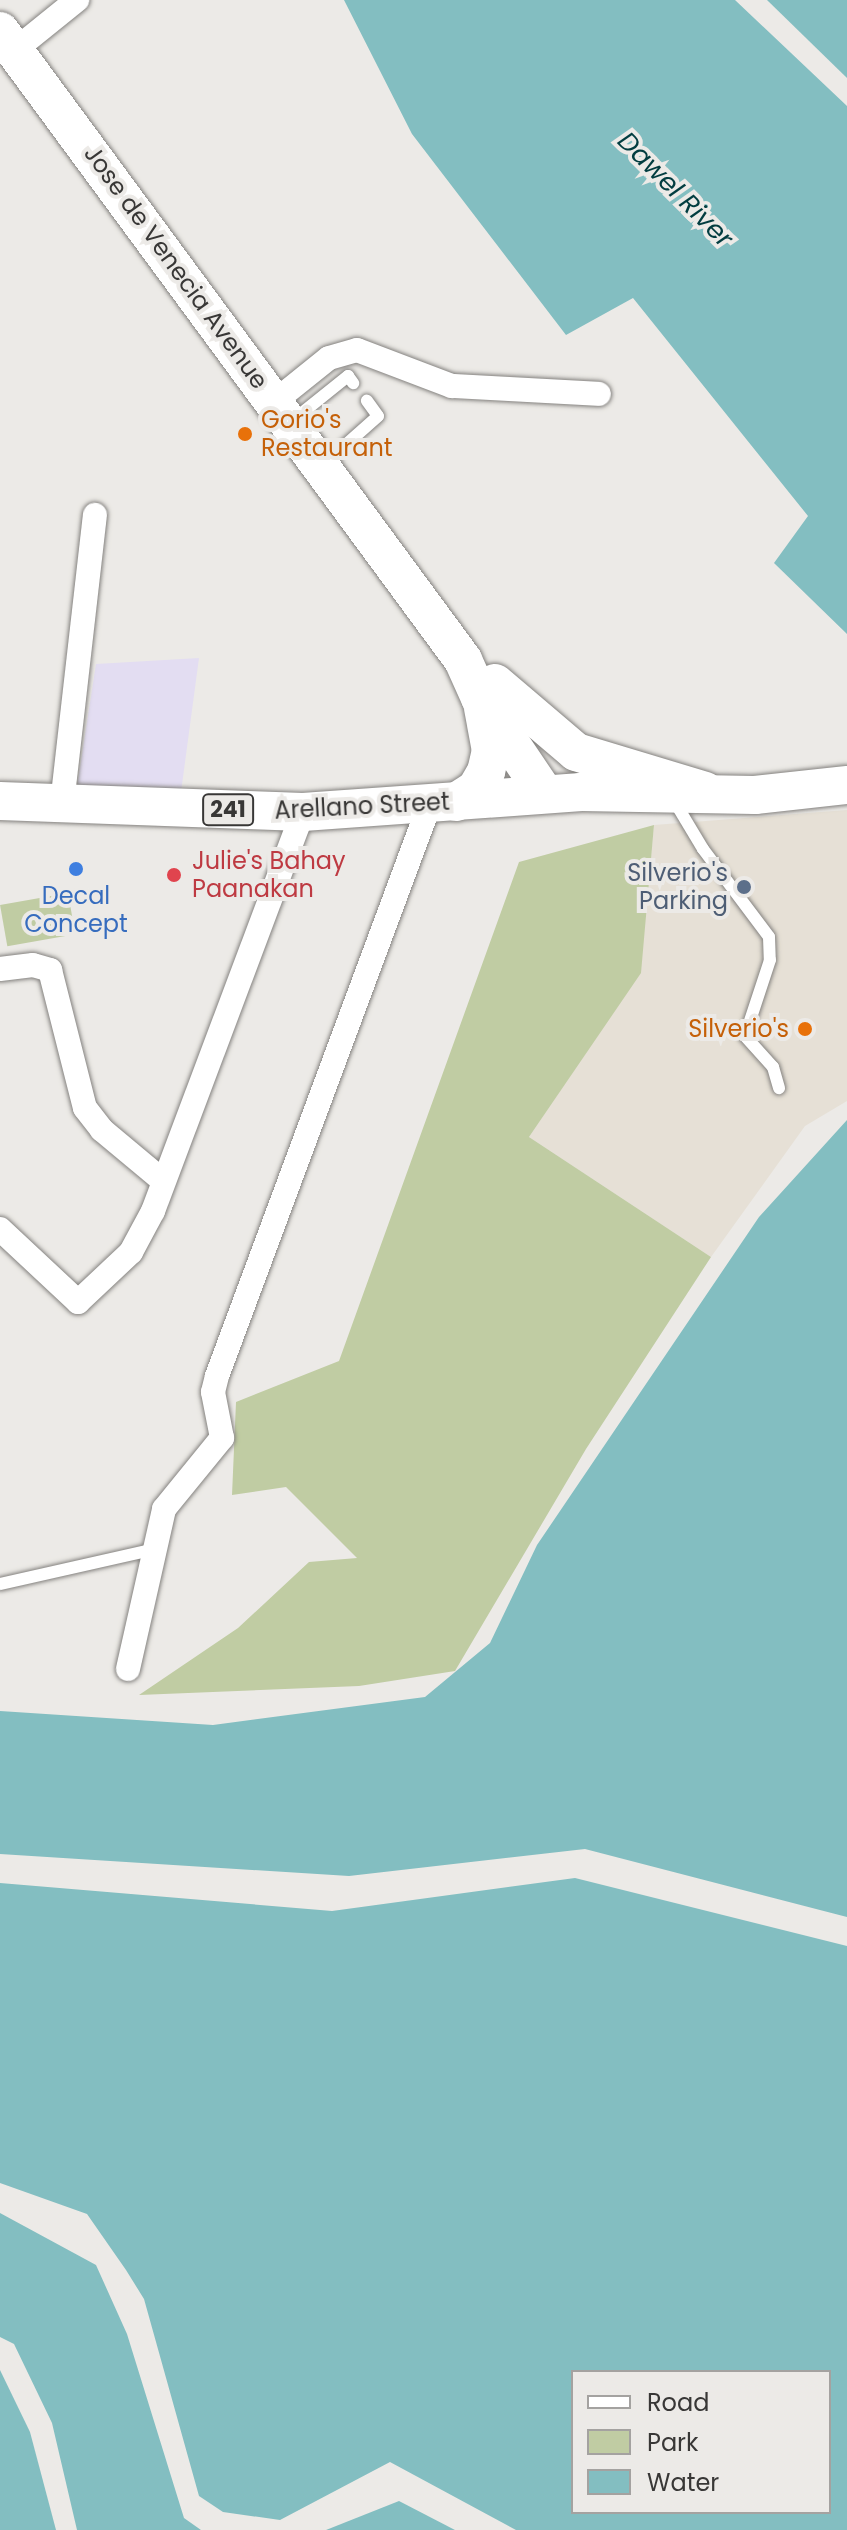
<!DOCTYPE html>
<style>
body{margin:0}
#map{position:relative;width:847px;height:2530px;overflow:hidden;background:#eceae7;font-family:Poppins,sans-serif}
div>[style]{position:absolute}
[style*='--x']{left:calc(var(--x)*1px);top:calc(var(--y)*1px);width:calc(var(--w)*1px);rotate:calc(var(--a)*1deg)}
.built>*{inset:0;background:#e6e0d6}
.education>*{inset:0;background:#e3ddf2}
.green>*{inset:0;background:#c0cca3;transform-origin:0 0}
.water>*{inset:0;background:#83bec1}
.roads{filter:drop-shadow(0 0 2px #84827f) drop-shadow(0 0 2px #84827f)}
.service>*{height:12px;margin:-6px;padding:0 6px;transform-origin:6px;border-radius:6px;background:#fff}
.minor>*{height:24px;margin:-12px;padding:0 12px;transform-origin:12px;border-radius:12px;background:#fff}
.primary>*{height:38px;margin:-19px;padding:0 19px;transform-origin:19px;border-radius:19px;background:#fff}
.trunk>*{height:38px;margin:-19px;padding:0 19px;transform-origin:19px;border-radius:19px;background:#fff}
.dots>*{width:22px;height:22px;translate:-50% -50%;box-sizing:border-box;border:4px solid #eceae7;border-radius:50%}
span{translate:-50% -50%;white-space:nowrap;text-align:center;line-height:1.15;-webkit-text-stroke:8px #eceae7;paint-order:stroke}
.shield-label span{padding:2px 6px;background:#eceae7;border:2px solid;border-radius:6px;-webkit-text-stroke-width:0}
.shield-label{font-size:22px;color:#383736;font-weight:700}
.street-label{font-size:24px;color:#383736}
.food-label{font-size:24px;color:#c56008}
.left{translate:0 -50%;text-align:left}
.right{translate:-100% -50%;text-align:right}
.health-label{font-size:24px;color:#be3a42}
.service-label{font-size:24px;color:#4e5e75}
.shop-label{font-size:24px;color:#366cbe}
.water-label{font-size:26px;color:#023d40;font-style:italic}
.legend{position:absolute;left:571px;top:2370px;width:260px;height:144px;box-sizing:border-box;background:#eceae7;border:2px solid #a4a2a0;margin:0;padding:10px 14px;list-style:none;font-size:24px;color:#383736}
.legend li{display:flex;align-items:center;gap:16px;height:40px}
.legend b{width:40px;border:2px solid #a4a2a0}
</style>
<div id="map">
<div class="built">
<div style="clip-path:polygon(847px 810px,847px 1101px,805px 1126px,711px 1257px,529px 1137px,640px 973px,654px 825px)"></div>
</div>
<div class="education">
<div style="clip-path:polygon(199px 658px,179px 807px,76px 793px,96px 664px)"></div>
</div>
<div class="green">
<div style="clip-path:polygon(654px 825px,641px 973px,529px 1137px,711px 1257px,586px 1449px,455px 1671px,359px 1686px,139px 1695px,238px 1628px,309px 1562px,357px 1558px,286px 1487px,232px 1495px,236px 1402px,339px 1361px,519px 862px)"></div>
<div style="left:68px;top:893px;width:42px;height:69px;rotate:80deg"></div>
</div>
<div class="water">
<div style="clip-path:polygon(344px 0,735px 0,847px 106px,847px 634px,774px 563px,808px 516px,633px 298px,566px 335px,412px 134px)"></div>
<div style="clip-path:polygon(767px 0,847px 0,847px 78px)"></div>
<div style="clip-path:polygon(847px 1120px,847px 1917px,585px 1849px,349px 1876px,0 1854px,0 1711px,213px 1725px,425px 1697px,490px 1643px,537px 1545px,759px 1217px)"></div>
<div style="clip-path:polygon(evenodd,575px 1878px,847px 1946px,847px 2530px,516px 2530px,390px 2462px,280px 2520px,223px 2512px,199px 2496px,144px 2299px,126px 2270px,87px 2214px,0 2183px,0 1883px,332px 1911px,575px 1878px,573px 2372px,829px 2372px,829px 2512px,573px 2512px,573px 2372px)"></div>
<div style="clip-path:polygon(0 2213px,96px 2265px,127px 2334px,184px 2518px,201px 2530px,77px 2530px,52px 2423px,14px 2344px,0 2337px)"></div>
<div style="clip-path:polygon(0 2370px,30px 2432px,56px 2530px,0 2530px)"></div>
<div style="clip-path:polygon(399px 2501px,455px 2530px,326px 2530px)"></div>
</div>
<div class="roads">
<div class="service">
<div style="--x:292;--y:421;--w:72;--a:-38.8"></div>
<div style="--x:348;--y:376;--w:9;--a:54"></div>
<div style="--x:324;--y:464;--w:72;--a:-41.6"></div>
<div style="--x:378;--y:416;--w:19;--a:-126"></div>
<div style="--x:673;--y:799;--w:58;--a:59"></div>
<div style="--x:703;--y:849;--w:110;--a:53.1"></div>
<div style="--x:769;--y:937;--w:23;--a:88"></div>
<div style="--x:770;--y:960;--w:80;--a:108.2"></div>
<div style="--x:745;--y:1036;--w:42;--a:47.9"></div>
<div style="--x:773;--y:1067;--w:22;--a:74"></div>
<div style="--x:0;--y:1584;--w:155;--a:-12.7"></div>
</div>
<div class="minor">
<div style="--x:15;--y:50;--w:80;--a:-38.9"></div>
<div style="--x:274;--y:402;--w:70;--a:-38.7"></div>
<div style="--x:329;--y:358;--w:29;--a:-16"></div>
<div style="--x:357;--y:350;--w:102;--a:20.8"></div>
<div style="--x:452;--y:386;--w:147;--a:3.1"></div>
<div style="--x:62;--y:804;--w:291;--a:-83.5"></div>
<div style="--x:0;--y:969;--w:33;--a:-7"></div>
<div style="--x:33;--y:965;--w:18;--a:16"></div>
<div style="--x:50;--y:970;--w:142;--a:75.8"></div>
<div style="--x:85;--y:1108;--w:28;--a:52"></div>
<div style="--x:102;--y:1130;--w:78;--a:39.8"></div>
<div style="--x:0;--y:1229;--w:107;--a:43.1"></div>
<div style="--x:78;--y:1302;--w:73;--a:-43.3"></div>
<div style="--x:131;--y:1252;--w:47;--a:-61.8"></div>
<div style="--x:153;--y:1211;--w:426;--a:-69.4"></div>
<div style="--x:128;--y:1669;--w:164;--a:-77.3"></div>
<div style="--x:164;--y:1509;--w:92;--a:-50.8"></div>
<div style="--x:222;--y:1438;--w:47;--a:-101.1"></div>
<div style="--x:213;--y:1392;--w:16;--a:-76"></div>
<div style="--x:217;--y:1376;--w:608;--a:-69.6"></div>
</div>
<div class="primary">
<div style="--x:581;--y:792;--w:174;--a:1"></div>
<div style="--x:755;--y:795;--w:93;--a:-6.2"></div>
</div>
<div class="trunk">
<div style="--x:0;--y:31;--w:781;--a:53.64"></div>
<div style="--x:463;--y:660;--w:42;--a:65.9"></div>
<div style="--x:480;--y:698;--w:116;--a:55.9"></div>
<div style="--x:495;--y:683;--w:106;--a:40.4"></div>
<div style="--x:576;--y:752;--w:135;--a:16.8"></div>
<div style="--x:0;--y:801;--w:303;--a:2.1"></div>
<div style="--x:303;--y:812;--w:279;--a:-4.1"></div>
<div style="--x:456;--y:802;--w:24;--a:-33"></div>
<div style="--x:476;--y:789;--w:20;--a:-60"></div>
<div style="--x:486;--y:772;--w:22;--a:-77"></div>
<div style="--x:491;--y:751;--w:44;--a:-100.5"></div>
</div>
</div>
<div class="dots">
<div style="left:245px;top:434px;background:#e8710a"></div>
<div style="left:76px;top:869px;background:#3f7fe0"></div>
<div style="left:174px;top:875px;background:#e0444e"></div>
<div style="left:744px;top:887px;background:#5c6f8a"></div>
<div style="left:805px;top:1029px;background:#e8710a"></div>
</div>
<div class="shield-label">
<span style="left:228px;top:810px">241</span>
</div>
<div class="street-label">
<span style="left:176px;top:267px;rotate:54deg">Jose de Venecia Avenue</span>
<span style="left:362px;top:806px;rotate:-3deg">Arellano Street</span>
</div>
<div class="food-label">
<span class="left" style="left:261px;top:434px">Gorio's<br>Restaurant</span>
<span class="right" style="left:789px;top:1029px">Silverio's</span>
</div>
<div class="health-label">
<span class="left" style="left:192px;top:875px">Julie's Bahay<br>Paanakan</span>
</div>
<div class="service-label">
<span class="right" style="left:728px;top:887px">Silverio's<br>Parking</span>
</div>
<div class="shop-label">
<span style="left:76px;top:910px">Decal<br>Concept</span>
</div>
<div class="water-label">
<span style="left:675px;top:190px;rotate:45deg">Dawel River</span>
</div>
<ul class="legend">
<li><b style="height:10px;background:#fff"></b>Road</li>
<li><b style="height:22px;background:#c0cca3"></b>Park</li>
<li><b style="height:22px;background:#83bec1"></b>Water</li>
</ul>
</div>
